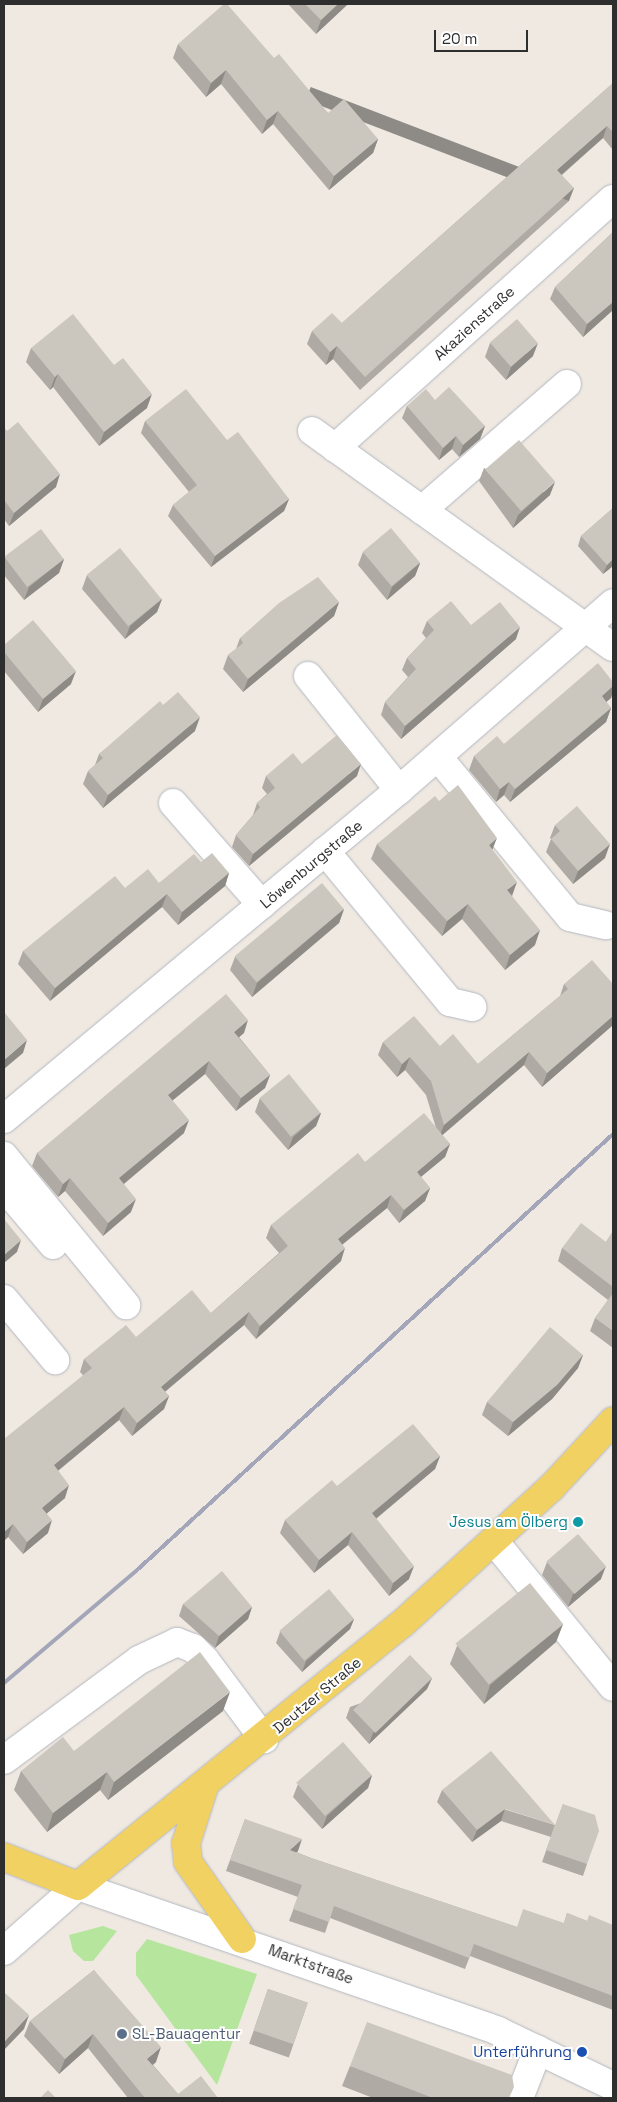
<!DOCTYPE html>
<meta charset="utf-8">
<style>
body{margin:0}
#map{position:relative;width:617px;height:2102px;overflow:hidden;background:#efe9e1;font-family:"Space Grotesk",sans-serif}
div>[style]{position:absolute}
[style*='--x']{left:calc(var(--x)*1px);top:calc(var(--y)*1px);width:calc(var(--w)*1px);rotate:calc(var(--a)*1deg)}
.green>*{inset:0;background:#b6e59e}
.roads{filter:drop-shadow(0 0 1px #b4b7c1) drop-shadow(0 0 1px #b4b7c1)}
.minor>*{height:28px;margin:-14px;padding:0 14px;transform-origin:14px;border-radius:14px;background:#fff}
.major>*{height:28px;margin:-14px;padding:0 14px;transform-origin:14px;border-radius:14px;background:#f2d163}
.rail>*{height:4px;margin:-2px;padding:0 2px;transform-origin:2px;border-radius:2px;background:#a3a6b8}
.wall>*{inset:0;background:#afaba4;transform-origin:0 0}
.shaded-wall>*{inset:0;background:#8e8b86;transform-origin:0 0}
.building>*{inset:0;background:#cbc7bf;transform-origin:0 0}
.dots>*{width:14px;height:14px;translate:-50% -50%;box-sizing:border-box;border:2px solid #fff;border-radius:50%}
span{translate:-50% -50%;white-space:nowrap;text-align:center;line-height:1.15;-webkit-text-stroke:4px #fff;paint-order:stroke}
.street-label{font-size:15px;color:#2e2e2e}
.culture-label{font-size:15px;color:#0d838f}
.right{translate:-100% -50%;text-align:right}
.service-label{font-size:15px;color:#4e5e75}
.left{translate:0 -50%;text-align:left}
.transit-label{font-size:15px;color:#164399}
.frame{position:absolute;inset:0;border:5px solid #2e2e2e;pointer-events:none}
.scale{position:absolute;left:434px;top:30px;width:94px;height:22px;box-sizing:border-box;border:2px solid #2e2e2e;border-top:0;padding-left:6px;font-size:15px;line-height:18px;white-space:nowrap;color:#2e2e2e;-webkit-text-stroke:4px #fff;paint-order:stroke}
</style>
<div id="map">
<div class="green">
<div style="clip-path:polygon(103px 1926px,117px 1931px,93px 1961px,84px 1961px,73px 1951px,69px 1935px)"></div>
<div style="clip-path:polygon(147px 1939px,257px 1974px,217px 2085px,136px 1975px,136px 1953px)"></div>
</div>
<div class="roads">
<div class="minor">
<div style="--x:312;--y:431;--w:370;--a:35.7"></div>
<div style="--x:335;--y:448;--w:373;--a:-41.9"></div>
<div style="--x:422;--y:510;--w:192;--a:-41"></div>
<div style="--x:308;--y:676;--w:146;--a:51.4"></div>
<div style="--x:438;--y:757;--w:207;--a:50.5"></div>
<div style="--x:570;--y:917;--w:37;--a:13"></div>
<div style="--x:173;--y:803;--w:135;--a:48.9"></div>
<div style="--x:325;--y:851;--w:196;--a:50.4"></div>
<div style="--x:450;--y:1002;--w:23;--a:13"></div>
<div style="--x:4;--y:1119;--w:514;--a:-39.79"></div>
<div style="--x:399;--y:790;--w:284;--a:-41.1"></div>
<div style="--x:4;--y:1156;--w:193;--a:50.7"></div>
<div style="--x:4;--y:1187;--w:76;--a:49.8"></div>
<div style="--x:4;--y:1299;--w:80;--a:50.1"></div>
<div style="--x:494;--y:1541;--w:188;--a:50.8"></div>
<div style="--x:4;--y:1760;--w:168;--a:-36.5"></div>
<div style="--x:139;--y:1660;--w:42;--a:-25.3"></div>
<div style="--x:177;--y:1642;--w:17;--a:21"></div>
<div style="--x:193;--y:1648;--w:17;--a:45"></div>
<div style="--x:205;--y:1660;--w:99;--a:53.2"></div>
<div style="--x:4;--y:1951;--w:98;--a:-41.3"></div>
<div style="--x:78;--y:1886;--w:444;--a:19"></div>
<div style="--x:498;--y:2031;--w:127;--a:25.6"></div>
<div style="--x:519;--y:2098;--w:52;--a:-68.4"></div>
</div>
<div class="major">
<div style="--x:204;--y:1787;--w:59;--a:107.8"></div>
<div style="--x:186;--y:1843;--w:19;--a:84"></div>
<div style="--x:188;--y:1862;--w:94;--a:55"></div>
<div style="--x:4;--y:1857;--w:79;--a:21.4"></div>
<div style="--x:78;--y:1886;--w:418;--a:-39"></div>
<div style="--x:403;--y:1623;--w:200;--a:-42.4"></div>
<div style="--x:551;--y:1488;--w:91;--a:-47.2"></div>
</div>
</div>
<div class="rail">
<div style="--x:4;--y:1683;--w:173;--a:-40.3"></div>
<div style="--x:136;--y:1571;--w:647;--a:-42.49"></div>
</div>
<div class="wall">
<div style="clip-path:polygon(288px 4px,348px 4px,316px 34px)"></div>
<div style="clip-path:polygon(178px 44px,274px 58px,328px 113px,378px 139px,373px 153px,329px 190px,273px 124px,262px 134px,221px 84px,206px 97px,173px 58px)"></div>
<div style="clip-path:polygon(613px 83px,613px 150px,603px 138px,562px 175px,569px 201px,360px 390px,333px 359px,326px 365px,307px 344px,312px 331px,342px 323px)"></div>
<div style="clip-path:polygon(613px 232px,613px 310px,583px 337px,550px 299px,555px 287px)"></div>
<div style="clip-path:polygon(490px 343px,533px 356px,506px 380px,485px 357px)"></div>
<div style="clip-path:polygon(31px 348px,147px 408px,99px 446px,53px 387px,50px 390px,26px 362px)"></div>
<div style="clip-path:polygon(435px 400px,485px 426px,480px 439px,459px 457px,452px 449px,439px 460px,402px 418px,407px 406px)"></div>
<div style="clip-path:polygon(145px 421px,227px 440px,289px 499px,284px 511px,211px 567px,168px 516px,173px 505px,189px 492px,141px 433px)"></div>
<div style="clip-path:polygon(4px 428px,56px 487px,9px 526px,4px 519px)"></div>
<div style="clip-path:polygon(484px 468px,550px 495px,513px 528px,479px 481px)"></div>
<div style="clip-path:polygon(613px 508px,613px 566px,603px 574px,578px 546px,581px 536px)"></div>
<div style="clip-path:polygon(363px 552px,420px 563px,415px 576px,387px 600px,358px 565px)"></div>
<div style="clip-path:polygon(5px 557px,64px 559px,59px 573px,24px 600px,4px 575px,4px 562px)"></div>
<div style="clip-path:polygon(87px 575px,162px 599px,157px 612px,125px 639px,82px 589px)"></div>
<div style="clip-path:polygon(339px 602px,334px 616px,243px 692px,223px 669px,228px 655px,236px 649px,240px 638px)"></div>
<div style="clip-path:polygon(427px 621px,471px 625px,516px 639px,401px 739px,381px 715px,385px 702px,408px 677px,402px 670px,407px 658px,426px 638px,422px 633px)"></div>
<div style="clip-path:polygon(4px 645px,71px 684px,38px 712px,4px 671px)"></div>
<div style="clip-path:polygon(613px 682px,613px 691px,611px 698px,606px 702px,611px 708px,606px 722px,510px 802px,504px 795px,496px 802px,469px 770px,474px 756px,504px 744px)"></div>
<div style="clip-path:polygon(163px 705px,195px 731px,103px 808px,83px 784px,88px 771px,95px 765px,99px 754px)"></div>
<div style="clip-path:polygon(302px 764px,357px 776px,249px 866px,232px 847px,236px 835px,253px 815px,257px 803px,267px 794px,262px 788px,266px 776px)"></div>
<div style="clip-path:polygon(439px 801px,492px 850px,512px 896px,535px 945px,505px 970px,462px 919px,442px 936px,371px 859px,377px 844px)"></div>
<div style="clip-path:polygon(555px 825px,605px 858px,573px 884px,546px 852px,551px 839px,550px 838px)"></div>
<div style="clip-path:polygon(201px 862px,229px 873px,225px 886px,178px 925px,162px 907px,50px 1001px,18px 964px,23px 951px,125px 888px,159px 883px)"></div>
<div style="clip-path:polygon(344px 909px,339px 923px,252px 997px,230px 970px,235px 957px)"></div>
<div style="clip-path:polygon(564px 984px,613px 984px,613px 1025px,542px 1087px,524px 1065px,442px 1135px,450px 1144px,445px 1157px,421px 1177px,430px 1188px,425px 1201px,399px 1223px,387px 1208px,342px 1245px,341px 1261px,256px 1339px,244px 1325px,165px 1392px,169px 1396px,164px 1409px,132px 1436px,119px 1420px,58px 1471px,65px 1498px,47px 1513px,48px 1533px,23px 1554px,8px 1537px,4px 1541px,83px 1375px,80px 1372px,84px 1359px,136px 1337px,211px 1313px,279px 1253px,266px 1238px,271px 1225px,365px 1162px,436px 1128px,426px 1095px,405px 1070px,397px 1077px,378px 1055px,383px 1042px,440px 1046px,478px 1064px,560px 996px)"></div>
<div style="clip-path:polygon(244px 1033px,239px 1037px,270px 1075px,265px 1088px,236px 1111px,205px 1074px,172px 1101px,184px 1133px,124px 1184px,131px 1212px,103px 1236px,65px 1191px,58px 1197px,32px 1166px,37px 1153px)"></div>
<div style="clip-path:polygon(260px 1098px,321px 1113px,316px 1126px,288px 1150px,255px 1112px)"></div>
<div style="clip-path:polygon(613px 1231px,613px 1348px,590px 1331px,595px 1318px,608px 1300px,558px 1261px,562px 1248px,606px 1242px)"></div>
<div style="clip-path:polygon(583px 1355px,578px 1368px,552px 1399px,508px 1436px,482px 1415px,487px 1402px)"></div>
<div style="clip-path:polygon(440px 1456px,435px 1469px,376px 1519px,409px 1579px,389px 1596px,348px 1545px,314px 1573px,280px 1533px,285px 1520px,337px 1486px)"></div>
<div style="clip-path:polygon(547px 1562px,601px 1579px,568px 1607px,542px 1575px)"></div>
<div style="clip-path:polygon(183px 1604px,252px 1607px,248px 1619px,215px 1648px,179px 1616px)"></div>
<div style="clip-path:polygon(354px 1619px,350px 1629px,302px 1672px,276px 1643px,280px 1632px)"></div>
<div style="clip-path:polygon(563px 1624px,556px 1642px,484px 1704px,450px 1664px,457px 1646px)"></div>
<div style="clip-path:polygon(432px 1678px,427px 1689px,369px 1744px,346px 1718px,350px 1707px)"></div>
<div style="clip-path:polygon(223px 1711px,108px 1800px,100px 1790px,47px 1832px,14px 1790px,21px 1771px,74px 1751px)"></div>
<div style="clip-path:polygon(372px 1775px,368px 1788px,322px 1829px,293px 1797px,298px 1784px)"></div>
<div style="clip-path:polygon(442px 1790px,555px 1825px,551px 1837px,501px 1821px,472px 1842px,437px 1802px)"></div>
<div style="clip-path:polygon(563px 1804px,587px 1864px,583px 1876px,542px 1862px)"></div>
<div style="clip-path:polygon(245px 1819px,298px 1851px,296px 1852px,311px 1858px,517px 1927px,564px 1923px,567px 1913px,587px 1921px,613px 1925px,613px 2010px,470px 1956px,465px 1969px,330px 1918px,325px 1933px,289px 1921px,298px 1897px,226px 1871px)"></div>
<div style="clip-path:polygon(94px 1970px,156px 2062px,153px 2065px,178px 2094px,218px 2098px,128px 2098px,88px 2048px,59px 2074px,24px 2036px,30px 2021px)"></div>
<div style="left:268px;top:1989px;width:42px;height:58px;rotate:19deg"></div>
<div style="clip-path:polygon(350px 2066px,510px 2098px,373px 2098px,342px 2086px)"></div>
</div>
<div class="shaded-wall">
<div style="clip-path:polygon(338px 4px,348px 4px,316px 34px,321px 20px)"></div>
<div style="clip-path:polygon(226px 70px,221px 84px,206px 97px,211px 83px)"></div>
<div style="clip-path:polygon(278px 111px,273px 124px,262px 134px,267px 120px)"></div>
<div style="clip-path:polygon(607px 126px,603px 138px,553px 182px,557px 170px)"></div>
<div style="clip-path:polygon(378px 139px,373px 153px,329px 190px,334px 176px)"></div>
<div style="left:574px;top:188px;width:14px;height:282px;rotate:111deg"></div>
<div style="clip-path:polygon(613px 302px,613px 310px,583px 337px,587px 324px)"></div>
<div style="clip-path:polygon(538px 343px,533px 356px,506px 380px,511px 367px)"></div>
<div style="clip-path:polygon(337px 346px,333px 359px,326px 365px,330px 352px)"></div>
<div style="clip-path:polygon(58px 374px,53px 387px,50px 390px,55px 377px)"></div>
<div style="clip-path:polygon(152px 394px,147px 408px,99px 446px,104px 432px)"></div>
<div style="clip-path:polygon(485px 426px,480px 439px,459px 457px,463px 445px)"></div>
<div style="clip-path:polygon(456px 436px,452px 449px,439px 460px,443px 448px)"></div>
<div style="clip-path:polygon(60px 474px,56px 487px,9px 526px,14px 513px)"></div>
<div style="clip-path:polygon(555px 482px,550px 495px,513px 528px,518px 515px)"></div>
<div style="clip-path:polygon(289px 499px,284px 511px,211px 567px,215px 556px)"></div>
<div style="clip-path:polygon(64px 559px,59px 573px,24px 600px,29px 587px)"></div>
<div style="clip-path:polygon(613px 559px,613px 566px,603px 574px,607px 565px)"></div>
<div style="clip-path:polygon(420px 563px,415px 576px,387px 600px,392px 587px)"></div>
<div style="clip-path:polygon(162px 599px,157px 612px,125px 639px,130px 626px)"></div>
<div style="clip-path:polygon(339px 602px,334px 616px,243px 692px,248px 679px)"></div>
<div style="clip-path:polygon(520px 627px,516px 639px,401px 739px,405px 726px)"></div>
<div style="clip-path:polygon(76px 671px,71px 684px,38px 712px,43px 699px)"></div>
<div style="clip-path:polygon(613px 686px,613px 691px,611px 698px,597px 710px,602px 696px)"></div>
<div style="clip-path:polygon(611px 708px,606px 722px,510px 802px,515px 789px)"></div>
<div style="clip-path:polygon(200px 717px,195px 731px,103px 808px,108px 795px)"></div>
<div style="clip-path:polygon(361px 764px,357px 776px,249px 866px,253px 854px)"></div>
<div style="clip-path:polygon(509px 782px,504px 795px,496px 802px,500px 789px)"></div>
<div style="clip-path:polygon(497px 838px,491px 853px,489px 845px)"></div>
<div style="clip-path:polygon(610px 844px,605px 858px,573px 884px,578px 871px)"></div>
<div style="clip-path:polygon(229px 873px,225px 886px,178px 925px,182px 912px)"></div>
<div style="clip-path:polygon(517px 882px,512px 896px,507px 890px)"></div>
<div style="clip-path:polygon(167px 894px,162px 907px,50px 1001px,55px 988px)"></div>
<div style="clip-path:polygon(468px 904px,462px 919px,442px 936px,447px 921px)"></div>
<div style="clip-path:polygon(344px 909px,339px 923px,252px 997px,257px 983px)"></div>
<div style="clip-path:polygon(540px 930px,535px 945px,505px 970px,510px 955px)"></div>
<div style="clip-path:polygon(613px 1016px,613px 1025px,542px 1087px,547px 1073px)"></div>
<div style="clip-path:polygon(248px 1020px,244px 1033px,230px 1045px,234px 1032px)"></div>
<div style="clip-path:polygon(27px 1040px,23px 1053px,4px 1069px,4px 1060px)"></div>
<div style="clip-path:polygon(529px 1052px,524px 1065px,439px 1138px,444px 1125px)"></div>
<div style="clip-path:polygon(410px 1057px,405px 1070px,397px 1077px,402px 1064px)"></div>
<div style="clip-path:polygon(209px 1061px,205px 1074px,163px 1108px,168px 1095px)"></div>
<div style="clip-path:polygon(270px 1075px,265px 1088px,236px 1111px,241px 1098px)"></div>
<div style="clip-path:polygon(321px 1113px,316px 1126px,288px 1150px,293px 1137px)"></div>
<div style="clip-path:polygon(189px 1120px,184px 1133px,114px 1192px,119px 1178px)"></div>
<div style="clip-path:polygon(450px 1144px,445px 1157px,412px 1184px,417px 1172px)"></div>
<div style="clip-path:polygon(70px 1178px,65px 1191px,58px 1197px,63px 1184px)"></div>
<div style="clip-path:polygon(430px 1188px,425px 1201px,399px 1223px,404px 1210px)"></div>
<div style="clip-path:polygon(391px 1195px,387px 1208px,333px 1252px,338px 1239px)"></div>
<div style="clip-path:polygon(136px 1199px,131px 1212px,103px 1236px,108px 1223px)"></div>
<div style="clip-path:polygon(21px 1240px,17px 1252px,4px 1263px,4px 1255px)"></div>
<div style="clip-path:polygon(345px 1248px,341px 1261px,256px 1339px,260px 1326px)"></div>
<div style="clip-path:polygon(249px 1312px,244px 1325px,156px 1399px,161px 1387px)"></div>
<div style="clip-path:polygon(583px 1355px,578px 1368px,552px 1399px,508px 1436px,513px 1422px)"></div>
<div style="clip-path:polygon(169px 1396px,164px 1409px,132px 1436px,137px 1423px)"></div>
<div style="clip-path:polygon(124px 1407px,119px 1420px,49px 1478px,54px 1465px)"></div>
<div style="clip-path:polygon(440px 1456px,435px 1469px,367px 1526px,372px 1513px)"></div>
<div style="clip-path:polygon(69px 1485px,65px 1498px,38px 1521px,42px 1508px)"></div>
<div style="clip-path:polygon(52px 1520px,48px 1533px,23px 1554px,27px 1542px)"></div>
<div style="clip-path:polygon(13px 1524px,8px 1537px,4px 1541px,4px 1532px)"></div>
<div style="clip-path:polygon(352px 1532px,348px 1545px,314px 1573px,319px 1560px)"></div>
<div style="clip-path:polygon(414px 1566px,409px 1579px,389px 1596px,393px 1583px)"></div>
<div style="clip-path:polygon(606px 1566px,601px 1579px,568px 1607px,573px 1594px)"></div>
<div style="clip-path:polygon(252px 1607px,248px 1619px,215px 1648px,219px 1636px)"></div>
<div style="clip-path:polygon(354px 1619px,350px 1629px,302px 1672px,306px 1661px)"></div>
<div style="clip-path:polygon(563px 1624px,556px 1642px,484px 1704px,490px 1685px)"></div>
<div style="clip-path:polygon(432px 1678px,427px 1689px,369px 1744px,373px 1733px)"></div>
<div style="clip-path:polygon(230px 1692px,223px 1711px,108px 1800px,114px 1782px)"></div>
<div style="clip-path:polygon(107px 1772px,100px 1790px,47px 1832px,53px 1813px)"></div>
<div style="clip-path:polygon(372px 1775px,368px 1788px,322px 1829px,327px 1816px)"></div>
<div style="clip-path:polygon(505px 1809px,501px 1821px,472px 1842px,477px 1830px)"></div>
<div style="clip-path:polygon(302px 1839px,298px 1851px,286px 1862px,290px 1850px)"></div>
<div style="clip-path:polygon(29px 2015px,24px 2029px,4px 2050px,4px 2042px)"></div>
<div style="clip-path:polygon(93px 2034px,88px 2048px,59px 2074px,65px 2059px)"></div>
<div style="clip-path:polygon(161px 2047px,156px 2062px,142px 2073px,147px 2059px)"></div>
</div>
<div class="building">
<div style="clip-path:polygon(224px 4px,227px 4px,274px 58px,279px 54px,328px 113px,344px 99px,378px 139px,334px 176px,278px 111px,267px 120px,226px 70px,211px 83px,178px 44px)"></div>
<div style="clip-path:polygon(305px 4px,338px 4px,321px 20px)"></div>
<div style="clip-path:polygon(613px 83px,613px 132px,607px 126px,557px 170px,574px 188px,365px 377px,337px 346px,330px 352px,312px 331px,332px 313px,342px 323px)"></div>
<div style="clip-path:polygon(613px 232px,613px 302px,587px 324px,555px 287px)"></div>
<div style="clip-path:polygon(73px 314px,114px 365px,123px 358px,152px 394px,104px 432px,58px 374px,55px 377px,31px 348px)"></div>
<div style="left:517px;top:319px;width:32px;height:36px;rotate:49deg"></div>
<div style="clip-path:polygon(449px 387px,485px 426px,463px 445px,456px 436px,443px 448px,407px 406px,426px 389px,435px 400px)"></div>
<div style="clip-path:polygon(186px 389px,227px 440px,238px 432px,289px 499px,215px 556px,173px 505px,197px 485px,145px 421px)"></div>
<div style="clip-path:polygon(18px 422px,60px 474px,14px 513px,4px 500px,4px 428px,7px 431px)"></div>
<div style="left:519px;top:440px;width:55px;height:45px;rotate:49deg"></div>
<div style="clip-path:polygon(613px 508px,613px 559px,607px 565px,581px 536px)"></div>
<div style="left:391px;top:528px;width:45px;height:37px;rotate:50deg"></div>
<div style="left:41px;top:529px;width:38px;height:46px;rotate:53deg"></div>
<div style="left:120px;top:548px;width:66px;height:43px;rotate:51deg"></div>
<div style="clip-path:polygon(318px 577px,339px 602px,248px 679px,228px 655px,243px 643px,240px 638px,279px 603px)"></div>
<div style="clip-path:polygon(451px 601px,471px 625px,500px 602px,520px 627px,405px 726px,385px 702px,416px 669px,407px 658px,434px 630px,427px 621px)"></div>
<div style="clip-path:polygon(33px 620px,76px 671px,43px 699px,4px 652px,4px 645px)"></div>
<div style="clip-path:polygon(598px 663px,613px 682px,613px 686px,602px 696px,611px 708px,515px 789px,509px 782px,500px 789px,474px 756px,497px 736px,504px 744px)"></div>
<div style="clip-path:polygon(178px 692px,200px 717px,108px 795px,88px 771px,103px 758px,99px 754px,160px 701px,163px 705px)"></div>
<div style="clip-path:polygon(337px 735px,361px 764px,253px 854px,236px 835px,260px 807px,257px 803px,275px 788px,266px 776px,293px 753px,302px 764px)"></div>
<div style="clip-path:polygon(458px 785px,497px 838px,489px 845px,517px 882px,507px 890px,540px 930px,510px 955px,468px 904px,447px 921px,377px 844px,435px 796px,439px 801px)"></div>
<div style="clip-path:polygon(577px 806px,610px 844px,578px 871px,551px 839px,560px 831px,555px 825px)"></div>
<div style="clip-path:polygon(212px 853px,229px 873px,182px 912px,167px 894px,55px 988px,23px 951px,115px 876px,125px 888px,148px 869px,159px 883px,194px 854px,201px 862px)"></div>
<div style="left:322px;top:883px;width:34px;height:114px;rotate:50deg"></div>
<div style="clip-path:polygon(592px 960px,613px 984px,613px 1016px,547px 1073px,529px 1052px,444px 1125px,431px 1081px,410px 1057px,402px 1064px,383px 1042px,414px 1016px,440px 1046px,453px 1034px,478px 1064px,568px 989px,564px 984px)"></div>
<div style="clip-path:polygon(226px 994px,248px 1020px,234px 1032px,270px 1075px,241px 1098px,209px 1061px,168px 1095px,189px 1120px,119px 1178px,136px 1199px,108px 1223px,70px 1178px,63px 1184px,37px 1153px)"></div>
<div style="clip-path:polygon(4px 1012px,27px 1040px,4px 1060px)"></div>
<div style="left:289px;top:1074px;width:50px;height:38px;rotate:51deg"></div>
<div style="clip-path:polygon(424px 1113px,450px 1144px,417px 1172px,430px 1188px,404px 1210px,391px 1195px,338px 1239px,345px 1248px,260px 1326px,249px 1312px,161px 1387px,169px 1396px,137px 1423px,124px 1407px,54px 1465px,69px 1485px,42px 1508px,52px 1520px,27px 1542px,13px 1524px,4px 1532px,4px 1439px,92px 1368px,84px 1359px,126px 1325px,136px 1337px,192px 1290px,211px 1313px,288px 1246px,271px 1225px,358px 1153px,365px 1162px)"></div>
<div style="clip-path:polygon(4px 1219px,21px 1240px,4px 1255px)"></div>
<div style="clip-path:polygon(581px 1223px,606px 1242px,613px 1231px,613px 1287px,562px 1248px)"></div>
<div style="clip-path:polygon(613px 1293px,613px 1331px,595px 1318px)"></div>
<div style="clip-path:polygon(550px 1327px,583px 1355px,557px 1385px,513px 1422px,487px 1402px)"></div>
<div style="clip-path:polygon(413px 1424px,440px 1456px,372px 1513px,414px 1566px,393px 1583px,352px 1532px,319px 1560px,285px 1520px,332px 1480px,337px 1486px)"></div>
<div style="left:578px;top:1534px;width:43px;height:42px;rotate:49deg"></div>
<div style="clip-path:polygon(222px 1571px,252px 1607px,219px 1636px,183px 1604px)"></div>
<div style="left:530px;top:1583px;width:53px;height:96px;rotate:51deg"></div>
<div style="left:329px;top:1589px;width:39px;height:65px;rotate:50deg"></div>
<div style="clip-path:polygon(200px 1652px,230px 1692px,114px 1782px,107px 1772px,53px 1813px,21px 1771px,63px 1737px,74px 1751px)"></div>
<div style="left:410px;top:1655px;width:32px;height:79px;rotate:46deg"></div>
<div style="left:343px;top:1742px;width:44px;height:62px;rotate:49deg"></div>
<div style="clip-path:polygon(491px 1751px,555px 1825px,505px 1809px,477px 1830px,442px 1790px)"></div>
<div style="clip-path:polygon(563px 1804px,595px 1815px,599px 1831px,587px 1864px,546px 1850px)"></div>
<div style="clip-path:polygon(245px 1819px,302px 1839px,290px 1850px,311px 1858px,517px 1927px,523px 1909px,564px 1923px,567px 1913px,587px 1921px,589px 1915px,613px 1925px,613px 1996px,474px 1944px,469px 1958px,334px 1906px,329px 1922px,293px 1909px,302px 1885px,230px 1860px)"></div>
<div style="clip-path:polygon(94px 1970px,161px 2047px,147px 2059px,178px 2094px,201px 2076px,218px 2098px,145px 2098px,93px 2034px,65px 2059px,30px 2021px)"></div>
<div style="left:268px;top:1989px;width:42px;height:44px;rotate:19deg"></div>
<div style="clip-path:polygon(4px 1992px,29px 2015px,4px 2042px)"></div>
<div style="clip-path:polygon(367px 2022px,512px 2075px,514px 2087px,509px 2098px,433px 2098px,350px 2066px)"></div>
<div style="clip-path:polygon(48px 2090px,56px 2098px,40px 2098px)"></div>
</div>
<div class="dots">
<div style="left:578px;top:1522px;background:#0f9aa8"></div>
<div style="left:122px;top:2034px;background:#5c6f8a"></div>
<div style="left:582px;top:2052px;background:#1a4fb4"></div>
</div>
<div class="street-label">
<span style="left:474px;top:323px;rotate:-42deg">Akazienstraße</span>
<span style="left:311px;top:864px;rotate:-40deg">Löwenburgstraße</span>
<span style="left:317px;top:1695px;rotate:-40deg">Deutzer Straße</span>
<span style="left:311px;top:1964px;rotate:20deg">Marktstraße</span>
</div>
<div class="culture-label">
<span class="right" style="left:568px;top:1522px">Jesus am Ölberg</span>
</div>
<div class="service-label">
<span class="left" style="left:132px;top:2034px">SL-Bauagentur</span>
</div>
<div class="transit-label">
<span class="right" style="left:572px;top:2052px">Unterführung</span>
</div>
<div class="frame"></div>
<div class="scale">20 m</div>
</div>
